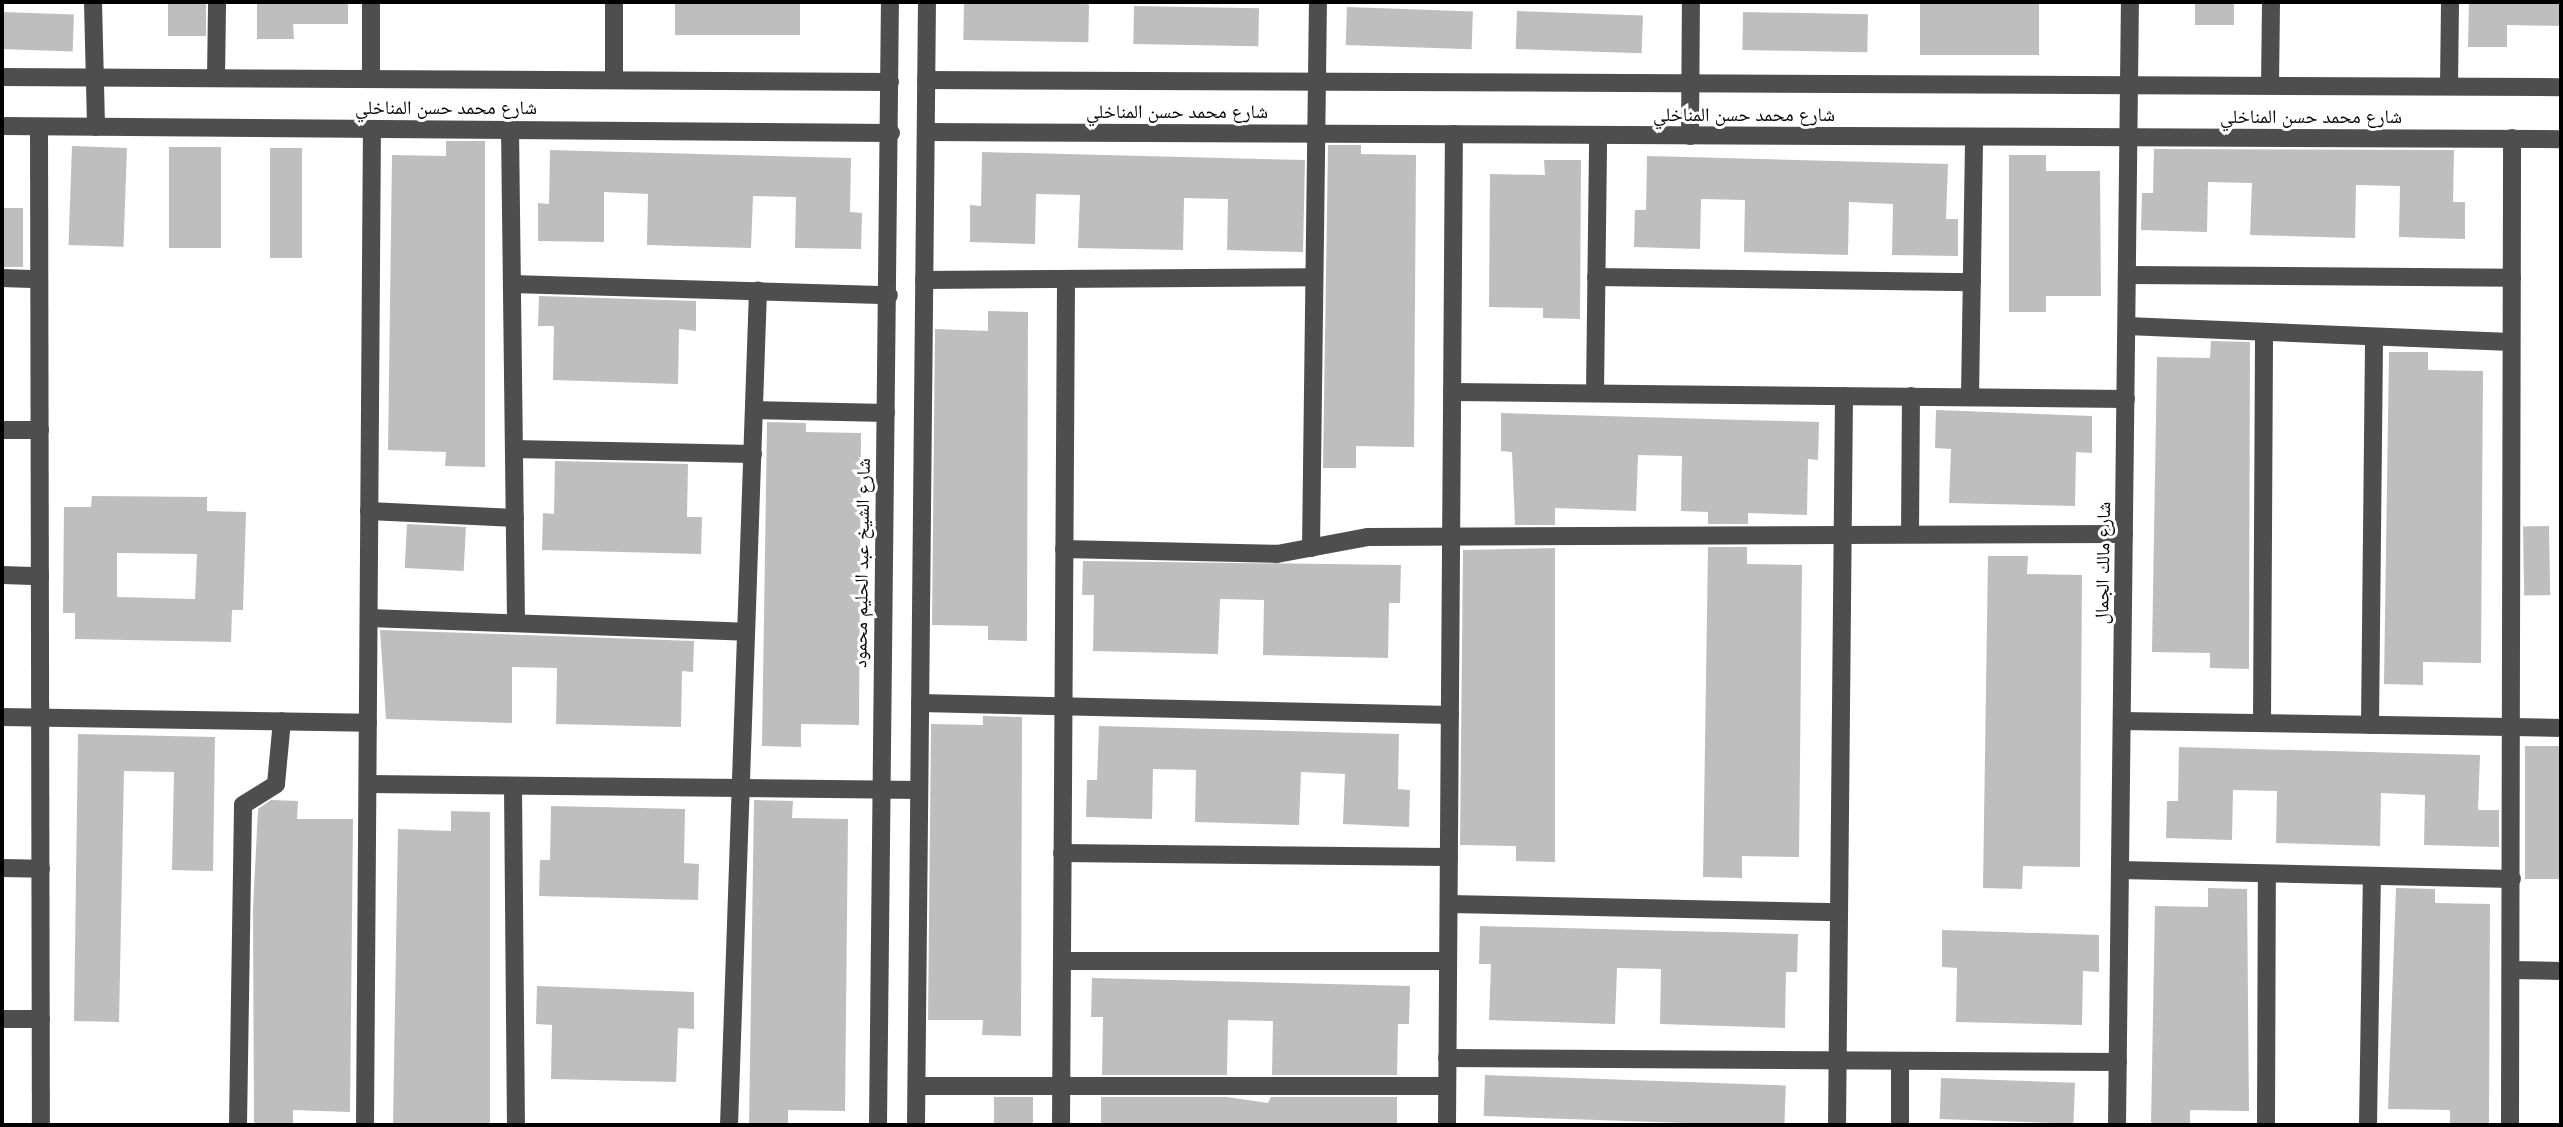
<!DOCTYPE html>
<meta charset="utf-8">
<style>
body{margin:0}
#map{position:relative;width:2563px;height:1127px;overflow:hidden;background:#fff;font-family:"PT Sans","Noto Naskh Arabic",sans-serif}
div>[style]{position:absolute}
[style*='--x']{left:calc(var(--x)*1px);top:calc(var(--y)*1px);width:calc(var(--w)*1px);rotate:calc(var(--a)*1deg)}
.building>*{inset:0;background:#bebebe;transform-origin:0 0}
.minor>*{height:18px;margin:-9px;padding:0 9px;transform-origin:9px;border-radius:9px;background:#4e4e4e}
span{translate:-50% -50%;white-space:nowrap;text-align:center;line-height:1.15;-webkit-text-stroke:6px #fff;paint-order:stroke}
.street-label{font-size:19px;color:#000}
.frame{position:absolute;inset:0;border:4px solid #000;pointer-events:none}
</style>
<div id="map">
<div class="building">
<div style="left:168px;top:2px;width:38px;height:34px"></div>
<div style="clip-path:polygon(257px 2px,348px 2px,348px 24px,293px 24px,294px 39px,257px 39px)"></div>
<div style="left:675px;top:2px;width:125px;height:33px"></div>
<div style="left:964px;top:2px;width:125px;height:38px;rotate:1deg"></div>
<div style="left:1920px;top:2px;width:119px;height:53px"></div>
<div style="left:2195px;top:2px;width:39px;height:23px"></div>
<div style="clip-path:polygon(2469px 2px,2561px 2px,2561px 26px,2507px 25px,2507px 47px,2468px 47px)"></div>
<div style="left:1134px;top:6px;width:125px;height:38px;rotate:1deg"></div>
<div style="left:1347px;top:7px;width:126px;height:38px;rotate:2deg"></div>
<div style="left:1517px;top:11px;width:126px;height:38px;rotate:2deg"></div>
<div style="left:2px;top:12px;width:72px;height:37px;rotate:2deg"></div>
<div style="left:1743px;top:12px;width:125px;height:38px;rotate:1deg"></div>
<div style="clip-path:polygon(446px 141px,485px 141px,485px 467px,445px 466px,446px 452px,388px 450px,392px 155px,446px 156px)"></div>
<div style="clip-path:polygon(1328px 145px,1361px 145px,1361px 154px,1416px 155px,1414px 447px,1356px 446px,1356px 468px,1323px 468px)"></div>
<div style="left:72px;top:146px;width:55px;height:99px;rotate:2deg"></div>
<div style="left:169px;top:147px;width:52px;height:101px"></div>
<div style="left:270px;top:148px;width:32px;height:110px"></div>
<div style="clip-path:polygon(2154px 149px,2454px 150px,2453px 202px,2465px 202px,2465px 239px,2399px 237px,2400px 186px,2356px 185px,2355px 238px,2250px 235px,2252px 183px,2208px 182px,2207px 232px,2141px 230px,2142px 193px,2153px 193px)"></div>
<div style="clip-path:polygon(550px 150px,851px 158px,850px 212px,862px 213px,861px 249px,795px 248px,796px 197px,753px 196px,751px 248px,647px 245px,648px 194px,604px 192px,604px 242px,538px 241px,538px 203px,549px 204px)"></div>
<div style="clip-path:polygon(982px 152px,1305px 160px,1303px 252px,1227px 250px,1228px 199px,1184px 198px,1183px 250px,1078px 248px,1080px 195px,1036px 194px,1035px 244px,970px 242px,970px 205px,981px 206px)"></div>
<div style="clip-path:polygon(2009px 155px,2046px 155px,2046px 171px,2100px 171px,2101px 296px,2046px 296px,2046px 312px,2009px 312px)"></div>
<div style="clip-path:polygon(1647px 156px,1948px 164px,1946px 219px,1958px 219px,1958px 256px,1892px 255px,1893px 204px,1849px 202px,1848px 255px,1744px 252px,1745px 200px,1701px 199px,1700px 249px,1634px 247px,1635px 210px,1646px 210px)"></div>
<div style="clip-path:polygon(1544px 160px,1581px 160px,1580px 319px,1543px 318px,1543px 308px,1489px 307px,1490px 174px,1545px 175px)"></div>
<div style="left:2px;top:208px;width:21px;height:59px"></div>
<div style="clip-path:polygon(539px 296px,696px 301px,696px 331px,679px 329px,678px 384px,553px 380px,554px 326px,538px 326px)"></div>
<div style="clip-path:polygon(988px 311px,1028px 312px,1027px 641px,988px 640px,988px 626px,932px 625px,935px 329px,988px 331px)"></div>
<div style="clip-path:polygon(2211px 341px,2250px 342px,2249px 669px,2210px 668px,2210px 653px,2152px 652px,2157px 357px,2210px 358px)"></div>
<div style="clip-path:polygon(2389px 352px,2428px 352px,2428px 370px,2483px 371px,2481px 663px,2423px 662px,2423px 685px,2384px 684px)"></div>
<div style="clip-path:polygon(1936px 410px,2092px 416px,2092px 453px,2076px 452px,2075px 506px,1949px 503px,1951px 449px,1935px 448px)"></div>
<div style="clip-path:polygon(1501px 413px,1819px 422px,1818px 460px,1808px 459px,1807px 515px,1748px 513px,1748px 524px,1708px 524px,1708px 512px,1681px 511px,1682px 456px,1638px 455px,1636px 511px,1555px 508px,1555px 525px,1515px 525px,1512px 452px,1501px 451px)"></div>
<div style="clip-path:polygon(767px 422px,806px 423px,806px 432px,861px 433px,859px 725px,801px 724px,801px 747px,762px 746px)"></div>
<div style="clip-path:polygon(555px 461px,688px 464px,687px 517px,702px 517px,701px 554px,542px 550px,543px 513px,554px 514px)"></div>
<div style="clip-path:polygon(evenodd,92px 496px,207px 497px,207px 511px,246px 512px,243px 610px,232px 610px,231px 642px,75px 639px,75px 613px,63px 613px,64px 507px,91px 507px,92px 496px,117px 553px,197px 554px,195px 599px,117px 597px,117px 553px)"></div>
<div style="left:407px;top:524px;width:59px;height:44px;rotate:3deg"></div>
<div style="left:2549px;top:526px;width:69px;height:26px;rotate:89deg"></div>
<div style="clip-path:polygon(1708px 547px,1747px 547px,1747px 564px,1802px 565px,1799px 857px,1742px 856px,1742px 878px,1703px 877px)"></div>
<div style="clip-path:polygon(1555px 548px,1555px 862px,1516px 861px,1516px 846px,1460px 845px,1463px 550px)"></div>
<div style="clip-path:polygon(1988px 556px,2028px 556px,2027px 574px,2082px 575px,2080px 867px,2023px 866px,2022px 889px,1983px 888px)"></div>
<div style="clip-path:polygon(1083px 561px,1401px 565px,1400px 603px,1389px 603px,1388px 658px,1263px 655px,1264px 600px,1220px 599px,1218px 654px,1093px 651px,1094px 595px,1082px 595px)"></div>
<div style="clip-path:polygon(380px 630px,694px 641px,693px 672px,682px 671px,681px 727px,556px 724px,557px 668px,512px 667px,512px 723px,386px 719px)"></div>
<div style="clip-path:polygon(983px 716px,1022px 717px,1021px 1036px,982px 1035px,983px 1020px,928px 1020px,931px 724px,983px 725px)"></div>
<div style="clip-path:polygon(1099px 726px,1399px 734px,1398px 789px,1410px 790px,1409px 827px,1343px 824px,1345px 774px,1301px 772px,1299px 825px,1195px 822px,1196px 770px,1153px 769px,1152px 819px,1086px 817px,1087px 780px,1097px 780px)"></div>
<div style="clip-path:polygon(78px 734px,215px 737px,213px 871px,172px 870px,174px 772px,124px 771px,119px 1022px,74px 1021px)"></div>
<div style="left:2525px;top:746px;width:36px;height:133px"></div>
<div style="clip-path:polygon(2179px 747px,2480px 755px,2478px 810px,2499px 810px,2499px 847px,2424px 845px,2425px 795px,2381px 793px,2380px 846px,2276px 843px,2277px 791px,2233px 790px,2232px 840px,2166px 838px,2167px 801px,2178px 801px)"></div>
<div style="clip-path:polygon(271px 800px,298px 801px,297px 819px,353px 819px,350px 1112px,293px 1110px,293px 1125px,254px 1125px,253px 909px,258px 809px)"></div>
<div style="clip-path:polygon(754px 800px,793px 801px,792px 818px,848px 819px,845px 1111px,788px 1110px,788px 1125px,749px 1125px)"></div>
<div style="clip-path:polygon(551px 806px,685px 809px,684px 863px,699px 864px,698px 900px,539px 896px,540px 860px,550px 860px)"></div>
<div style="clip-path:polygon(451px 811px,490px 812px,490px 1125px,393px 1125px,398px 829px,451px 831px)"></div>
<div style="clip-path:polygon(2208px 888px,2247px 889px,2249px 1111px,2190px 1110px,2190px 1125px,2151px 1125px,2155px 906px,2208px 907px)"></div>
<div style="clip-path:polygon(2396px 888px,2435px 889px,2435px 903px,2490px 904px,2489px 1125px,2450px 1125px,2450px 1110px,2388px 1109px)"></div>
<div style="clip-path:polygon(1480px 926px,1798px 934px,1797px 972px,1786px 972px,1785px 1028px,1660px 1024px,1661px 969px,1617px 968px,1615px 1024px,1489px 1020px,1491px 964px,1479px 964px)"></div>
<div style="clip-path:polygon(1942px 930px,2099px 935px,2099px 972px,2083px 971px,2082px 1025px,1956px 1022px,1957px 968px,1942px 967px)"></div>
<div style="clip-path:polygon(1092px 978px,1410px 986px,1409px 1024px,1398px 1024px,1397px 1075px,1272px 1075px,1273px 1021px,1228px 1020px,1227px 1075px,1102px 1075px,1103px 1017px,1091px 1017px)"></div>
<div style="clip-path:polygon(537px 986px,694px 992px,694px 1029px,678px 1028px,676px 1082px,551px 1079px,552px 1025px,536px 1024px)"></div>
<div style="left:1485px;top:1075px;width:301px;height:41px;rotate:2deg"></div>
<div style="left:1941px;top:1078px;width:134px;height:41px;rotate:2deg"></div>
<div style="left:994px;top:1097px;width:39px;height:28px"></div>
<div style="clip-path:polygon(1227px 1097px,1268px 1103px,1271px 1097px,1397px 1097px,1397px 1125px,1101px 1125px,1101px 1097px)"></div>
</div>
<div class="minor">
<div style="--x:93;--y:2;--w:125;--a:88.6"></div>
<div style="--x:371;--y:2;--w:76;--a:90"></div>
<div style="--x:614;--y:2;--w:78;--a:90"></div>
<div style="--x:2;--y:77;--w:888;--a:0.32"></div>
<div style="--x:216;--y:78;--w:76;--a:-89.2"></div>
<div style="--x:926;--y:80;--w:1635;--a:0.25"></div>
<div style="--x:2270;--y:85;--w:83;--a:-89.3"></div>
<div style="--x:2449;--y:86;--w:84;--a:-89.3"></div>
<div style="--x:2;--y:126;--w:889;--a:0.45"></div>
<div style="--x:39;--y:127;--w:998;--a:89.89"></div>
<div style="--x:510;--y:129;--w:494;--a:89.3"></div>
<div style="--x:926;--y:132;--w:1635;--a:0.25"></div>
<div style="--x:1690;--y:136;--w:134;--a:-89.6"></div>
<div style="--x:2127;--y:275;--w:385;--a:0.4"></div>
<div style="--x:1596;--y:277;--w:376;--a:0.8"></div>
<div style="--x:2;--y:278;--w:37;--a:2"></div>
<div style="--x:924;--y:280;--w:390;--a:-0.4"></div>
<div style="--x:512;--y:284;--w:377;--a:1.7"></div>
<div style="--x:2127;--y:326;--w:384;--a:2.4"></div>
<div style="--x:1452;--y:392;--w:674;--a:0.6"></div>
<div style="--x:1595;--y:393;--w:258;--a:-89.3"></div>
<div style="--x:1970;--y:397;--w:260;--a:-89.1"></div>
<div style="--x:754;--y:410;--w:132;--a:1.3"></div>
<div style="--x:2;--y:430;--w:38;--a:0"></div>
<div style="--x:514;--y:449;--w:239;--a:1.2"></div>
<div style="--x:369;--y:511;--w:146;--a:2.7"></div>
<div style="--x:1910;--y:534;--w:138;--a:-89.6"></div>
<div style="--x:1311;--y:548;--w:546;--a:-89.27"></div>
<div style="--x:1064;--y:549;--w:213;--a:1.3"></div>
<div style="--x:1277;--y:554;--w:93;--a:-10.6"></div>
<div style="--x:1368;--y:537;--w:756;--a:-0.23"></div>
<div style="--x:2;--y:575;--w:38;--a:2"></div>
<div style="--x:369;--y:618;--w:377;--a:2.1"></div>
<div style="--x:920;--y:703;--w:530;--a:1.3"></div>
<div style="--x:2;--y:717;--w:366;--a:0.9"></div>
<div style="--x:2122;--y:721;--w:439;--a:0.9"></div>
<div style="--x:2262;--y:723;--w:391;--a:-89.7"></div>
<div style="--x:2370;--y:725;--w:388;--a:-89.4"></div>
<div style="--x:368;--y:784;--w:551;--a:0.62"></div>
<div style="--x:513;--y:786;--w:339;--a:89.5"></div>
<div style="--x:1062;--y:853;--w:387;--a:0.6"></div>
<div style="--x:2;--y:868;--w:39;--a:1"></div>
<div style="--x:2120;--y:870;--w:392;--a:1.3"></div>
<div style="--x:1449;--y:904;--w:390;--a:1.2"></div>
<div style="--x:1062;--y:961;--w:385;--a:0"></div>
<div style="--x:2511;--y:970;--w:50;--a:1.1"></div>
<div style="--x:2;--y:1019;--w:39;--a:0"></div>
<div style="--x:1447;--y:1058;--w:671;--a:0.34"></div>
<div style="--x:917;--y:1086;--w:530;--a:0"></div>
<div style="--x:238;--y:1125;--w:320;--a:-89.1"></div>
<div style="--x:243;--y:805;--w:39;--a:-32"></div>
<div style="--x:276;--y:784;--w:63;--a:-84.6"></div>
<div style="--x:365;--y:1125;--w:996;--a:-89.6"></div>
<div style="--x:729;--y:1125;--w:835;--a:-88.01"></div>
<div style="--x:878;--y:1125;--w:1123;--a:-89.39"></div>
<div style="--x:916;--y:1125;--w:1123;--a:-89.44"></div>
<div style="--x:1061;--y:1125;--w:846;--a:-89.66"></div>
<div style="--x:1447;--y:1125;--w:991;--a:-89.6"></div>
<div style="--x:1837;--y:1125;--w:729;--a:-89.45"></div>
<div style="--x:1900;--y:1125;--w:64;--a:-90"></div>
<div style="--x:2117;--y:1125;--w:1123;--a:-89.34"></div>
<div style="--x:2266;--y:1125;--w:251;--a:-89.8"></div>
<div style="--x:2368;--y:1125;--w:249;--a:-89.1"></div>
<div style="--x:2510;--y:1125;--w:987;--a:-89.88"></div>
</div>
<div class="street-label">
<span style="left:446px;top:108px">شارع محمد حسن المناخلي</span>
<span style="left:1177px;top:112px">شارع محمد حسن المناخلي</span>
<span style="left:1744px;top:115px">شارع محمد حسن المناخلي</span>
<span style="left:2311px;top:117px">شارع محمد حسن المناخلي</span>
<span style="left:862px;top:563px;rotate:-89deg">شارع الشيخ عبد الحليم محمود</span>
<span style="left:2103px;top:563px;rotate:-89deg">شارع مالك الجمال</span>
</div>
<div class="frame"></div>
</div>
